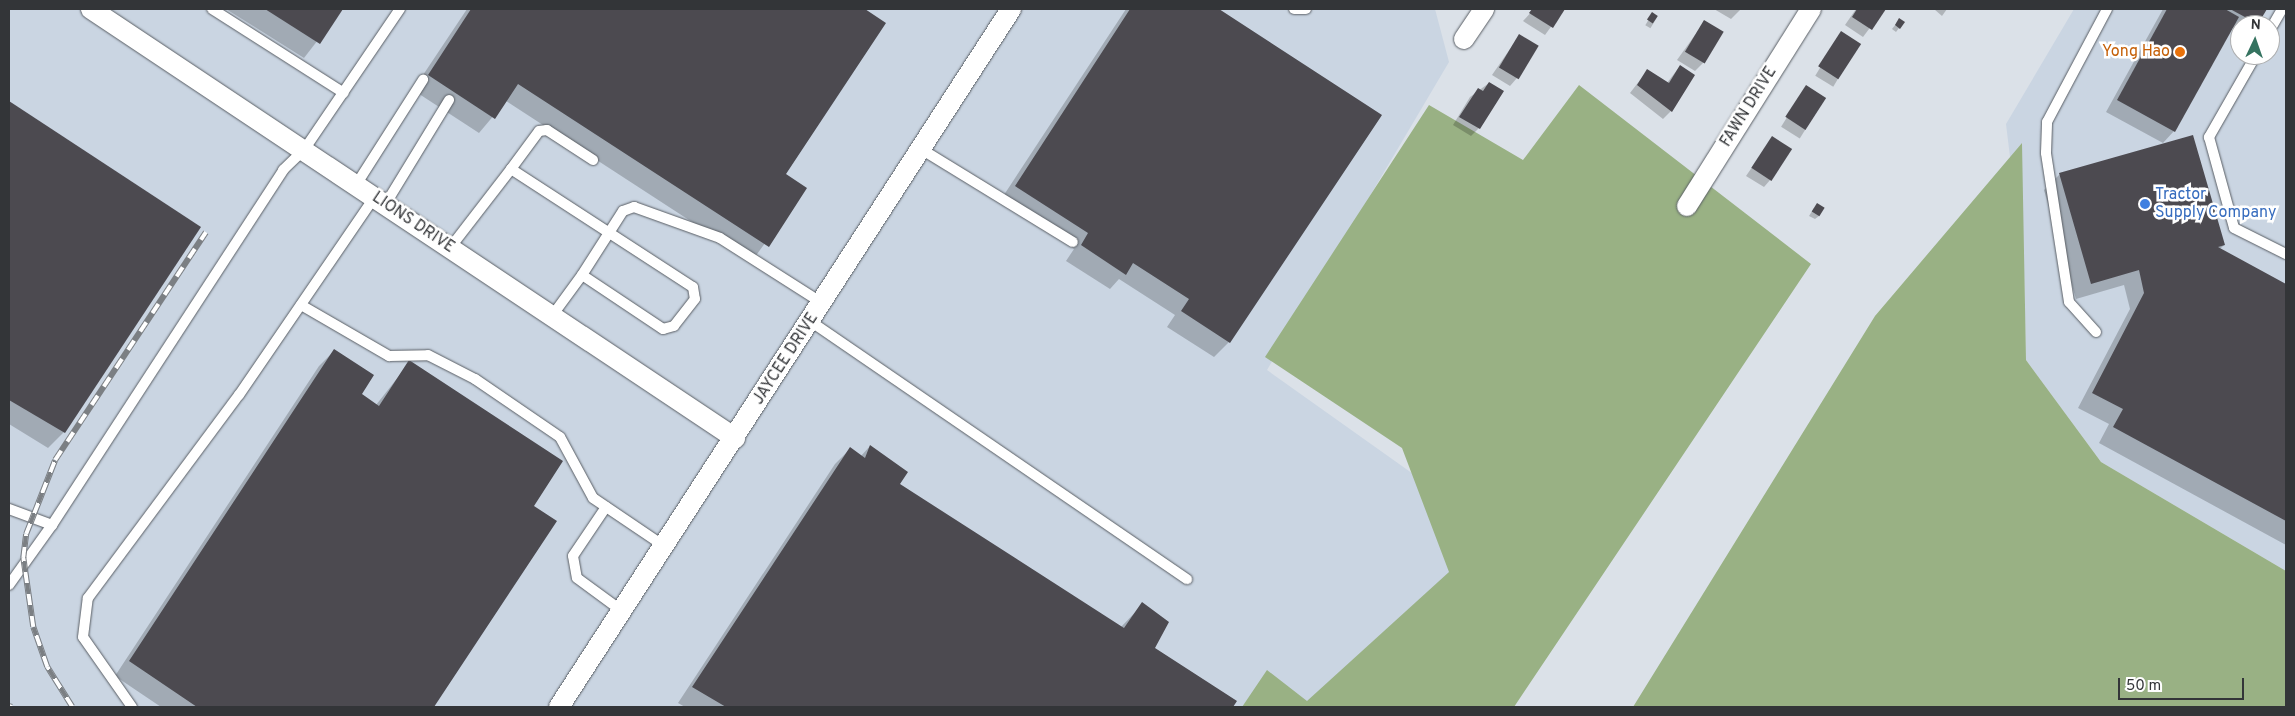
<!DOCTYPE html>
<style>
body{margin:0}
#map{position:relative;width:2295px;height:716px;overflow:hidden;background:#dbe1e8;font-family:Overpass,sans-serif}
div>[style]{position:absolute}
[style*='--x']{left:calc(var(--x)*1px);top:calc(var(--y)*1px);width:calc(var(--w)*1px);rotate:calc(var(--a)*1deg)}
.built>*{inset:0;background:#cad5e2}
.forest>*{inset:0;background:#99b184}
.shadow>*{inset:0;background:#0003;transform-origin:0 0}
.building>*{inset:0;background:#4c4a50;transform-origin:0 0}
.roads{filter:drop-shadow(0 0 1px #595e64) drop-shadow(0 0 1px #595e64)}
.lane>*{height:10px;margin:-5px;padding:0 5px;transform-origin:5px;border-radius:5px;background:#fff}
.street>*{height:20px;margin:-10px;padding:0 10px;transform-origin:10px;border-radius:10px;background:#fff}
.rail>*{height:5.5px;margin-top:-2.75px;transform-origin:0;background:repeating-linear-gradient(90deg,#fff 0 11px,#7b7f83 0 22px);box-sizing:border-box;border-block:1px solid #7b7f83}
.dots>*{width:14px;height:14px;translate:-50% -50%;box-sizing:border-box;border:2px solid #fff;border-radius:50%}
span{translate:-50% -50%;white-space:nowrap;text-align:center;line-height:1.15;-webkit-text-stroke:5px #fff;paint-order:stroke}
.food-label{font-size:16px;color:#c56008}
.right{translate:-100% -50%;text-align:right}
.street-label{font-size:16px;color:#333538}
.shop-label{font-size:16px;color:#366cbe}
.left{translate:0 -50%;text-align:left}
.frame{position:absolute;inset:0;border:10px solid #333538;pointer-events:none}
.north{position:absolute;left:2230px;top:15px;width:50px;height:50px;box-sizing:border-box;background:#fff;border:1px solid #adaeaf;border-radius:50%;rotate:3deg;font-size:14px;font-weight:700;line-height:20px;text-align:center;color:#333538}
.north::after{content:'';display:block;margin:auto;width:18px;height:22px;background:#357360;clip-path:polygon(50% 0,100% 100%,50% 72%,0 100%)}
.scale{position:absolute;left:2118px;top:678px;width:126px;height:22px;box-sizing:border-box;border:2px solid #333538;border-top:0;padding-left:6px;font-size:15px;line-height:18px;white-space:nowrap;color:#333538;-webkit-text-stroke:4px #fff;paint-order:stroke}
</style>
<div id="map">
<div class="built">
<div style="clip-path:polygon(9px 9px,1435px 9px,1449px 62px,1267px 370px,1416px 476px,1499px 526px,1387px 707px,9px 707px)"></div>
<div style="clip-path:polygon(evenodd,2074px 9px,2286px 9px,2286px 571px,2101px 462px,2026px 360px,2024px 272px,2006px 124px,2074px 9px,2240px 25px,2270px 25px,2270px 55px,2240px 55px,2240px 25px)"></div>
</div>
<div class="forest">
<div style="clip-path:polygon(1579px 85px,1811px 264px,1514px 707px,1242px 707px,1267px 670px,1307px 701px,1449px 572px,1402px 448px,1265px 357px,1429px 105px,1523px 160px)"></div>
<div style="clip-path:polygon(2022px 143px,2026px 360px,2101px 462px,2286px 571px,2286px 707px,1633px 707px,1875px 316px)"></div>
</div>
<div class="shadow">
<div style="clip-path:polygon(226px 9px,342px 9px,304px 58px)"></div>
<div style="clip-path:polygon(467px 9px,863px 9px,884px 23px,785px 175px,805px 188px,752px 261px,506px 101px,479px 133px,413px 90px)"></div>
<div style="clip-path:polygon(1126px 9px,1216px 9px,1381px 116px,1229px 342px,1214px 357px,1167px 327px,1175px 315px,1119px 279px,1110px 289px,1066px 261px,1074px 249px,1000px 201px)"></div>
<div style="clip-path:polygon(1534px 9px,1564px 9px,1545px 35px,1523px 21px)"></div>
<div style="clip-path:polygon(1714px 9px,1741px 9px,1731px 19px)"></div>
<div style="clip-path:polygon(1856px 9px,1884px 9px,1863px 37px,1845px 25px)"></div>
<div style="clip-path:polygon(1934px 9px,1947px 9px,1942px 16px)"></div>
<div style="clip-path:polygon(2163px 9px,2265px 9px,2255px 25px,2240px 25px,2240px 32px,2231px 27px,2174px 131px,2163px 143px,2106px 112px)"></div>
<div style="left:1652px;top:14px;width:6px;height:13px;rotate:31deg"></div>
<div style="clip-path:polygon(1899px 20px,1899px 28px,1896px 32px,1892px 29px)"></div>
<div style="clip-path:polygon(1705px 21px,1703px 63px,1695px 71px,1677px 60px)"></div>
<div style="left:1841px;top:33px;width:21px;height:50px;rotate:31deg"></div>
<div style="clip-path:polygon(1519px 36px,1517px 78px,1510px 86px,1492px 75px)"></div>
<div style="clip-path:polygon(1680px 66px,1671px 111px,1663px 119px,1630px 93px,1647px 71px,1667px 83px)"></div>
<div style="clip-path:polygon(1489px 83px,1479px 128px,1471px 136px,1453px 125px,1470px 97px)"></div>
<div style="left:1806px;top:87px;width:22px;height:47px;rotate:32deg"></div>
<div style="clip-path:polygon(9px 102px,199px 227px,64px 432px,48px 448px,9px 424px)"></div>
<div style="clip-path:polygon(1772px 138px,1771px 179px,1764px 187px,1746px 176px)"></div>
<div style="clip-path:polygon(2059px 175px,2224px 245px,2220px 249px,2286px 285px,2286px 545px,2099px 443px,2109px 424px,2078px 408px,2130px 309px,2124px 285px,2076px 299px,2044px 190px)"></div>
<div style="clip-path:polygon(1814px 208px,1819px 216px,1815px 219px,1809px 216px)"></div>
<div style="clip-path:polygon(334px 351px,360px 395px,376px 405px,410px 362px,532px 506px,555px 522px,432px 707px,161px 707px,115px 676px,319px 366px)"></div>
<div style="clip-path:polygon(870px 446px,898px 484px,1121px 627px,1143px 604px,1154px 648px,1236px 701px,1232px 707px,685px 707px,678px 703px,835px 464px,850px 449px,861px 456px)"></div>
</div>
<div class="building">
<div style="clip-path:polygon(265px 9px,343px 9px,320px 44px)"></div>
<div style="clip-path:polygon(471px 9px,865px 9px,886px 23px,786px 174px,807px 188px,769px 247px,518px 84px,495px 119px,428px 75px)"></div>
<div style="clip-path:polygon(1130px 9px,1219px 9px,1382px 115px,1230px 343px,1181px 311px,1189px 299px,1133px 263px,1126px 275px,1081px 245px,1088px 233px,1015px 186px)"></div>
<div style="clip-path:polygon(1532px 9px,1565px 9px,1553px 28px,1529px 13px)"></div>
<div style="clip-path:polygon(1857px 9px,1886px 9px,1872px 30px,1852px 17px)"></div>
<div style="clip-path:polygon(2167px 9px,2225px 9px,2239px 17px,2175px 132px,2117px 100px)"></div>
<div style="clip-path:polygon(2230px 9px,2267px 9px,2258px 24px)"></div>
<div style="left:1652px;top:12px;width:7px;height:9px;rotate:34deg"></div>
<div style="clip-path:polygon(1899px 18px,1905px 22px,1900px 29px,1895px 25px)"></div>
<div style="left:1704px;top:20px;width:23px;height:37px;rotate:31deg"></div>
<div style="left:1841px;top:31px;width:24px;height:42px;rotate:33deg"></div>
<div style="left:1519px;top:34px;width:23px;height:39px;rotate:31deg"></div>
<div style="clip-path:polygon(1680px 65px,1695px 75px,1672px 112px,1637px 85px,1647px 69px,1669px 83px)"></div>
<div style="clip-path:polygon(1489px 82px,1504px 91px,1480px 129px,1459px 117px,1478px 88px,1483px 91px)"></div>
<div style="left:1806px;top:85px;width:24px;height:38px;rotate:33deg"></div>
<div style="clip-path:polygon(9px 101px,201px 227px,65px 433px,9px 400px)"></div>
<div style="clip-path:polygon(2193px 135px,2225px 245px,2218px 247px,2286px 284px,2286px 521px,2113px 427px,2123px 409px,2092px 393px,2144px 293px,2139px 270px,2091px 284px,2059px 173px)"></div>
<div style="left:1772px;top:136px;width:24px;height:38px;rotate:33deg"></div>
<div style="left:1817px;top:203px;width:9px;height:10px;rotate:32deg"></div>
<div style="clip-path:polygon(334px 349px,374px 375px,362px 394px,379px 406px,409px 360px,563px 461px,534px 506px,557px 521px,434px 707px,197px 707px,129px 661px)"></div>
<div style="clip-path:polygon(870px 445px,908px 472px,900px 484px,1124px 628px,1142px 602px,1169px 622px,1155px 648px,1237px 701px,1233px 707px,726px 707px,692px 687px,850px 447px,865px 458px)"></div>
</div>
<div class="roads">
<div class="lane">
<div style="--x:212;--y:9;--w:156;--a:32.5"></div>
<div style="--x:1294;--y:9;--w:12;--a:0"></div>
<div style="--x:2270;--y:30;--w:24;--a:-60"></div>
<div style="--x:2256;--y:55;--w:95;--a:119.8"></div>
<div style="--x:2209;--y:137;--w:94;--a:74.6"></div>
<div style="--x:2234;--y:228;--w:58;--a:26.6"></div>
<div style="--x:921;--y:149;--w:178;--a:31.5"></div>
<div style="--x:511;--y:169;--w:47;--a:-53.6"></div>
<div style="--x:539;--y:131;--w:8;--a:-7"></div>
<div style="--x:547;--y:130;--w:55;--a:33.1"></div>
<div style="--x:356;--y:185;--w:125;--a:-57.5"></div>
<div style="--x:385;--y:205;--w:123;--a:-58.6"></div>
<div style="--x:450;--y:248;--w:100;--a:-52.3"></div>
<div style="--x:511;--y:169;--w:217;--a:33"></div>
<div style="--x:693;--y:287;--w:12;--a:81"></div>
<div style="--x:695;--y:299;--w:34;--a:128"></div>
<div style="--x:674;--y:326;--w:11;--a:165"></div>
<div style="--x:663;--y:329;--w:97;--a:-146.3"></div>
<div style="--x:582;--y:275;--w:51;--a:126.2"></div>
<div style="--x:582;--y:275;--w:76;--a:-57.4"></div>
<div style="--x:623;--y:211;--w:12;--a:-20"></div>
<div style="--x:634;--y:207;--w:91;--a:19.8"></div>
<div style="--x:720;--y:238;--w:121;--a:32.5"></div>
<div style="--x:301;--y:305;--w:102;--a:30.1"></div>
<div style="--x:389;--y:356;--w:39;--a:-1"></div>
<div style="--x:428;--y:355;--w:53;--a:27.1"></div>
<div style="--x:475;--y:379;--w:103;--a:34.3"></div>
<div style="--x:560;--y:437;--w:69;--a:61.6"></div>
<div style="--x:593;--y:498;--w:86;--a:34.1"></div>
<div style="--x:810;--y:321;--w:457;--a:34.4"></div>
<div style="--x:2096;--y:332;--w:40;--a:-132"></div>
<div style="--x:2069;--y:302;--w:151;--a:-98.8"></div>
<div style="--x:2046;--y:153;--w:31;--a:-88"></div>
<div style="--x:2047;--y:122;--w:128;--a:-62"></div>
<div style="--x:606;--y:507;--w:59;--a:124"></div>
<div style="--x:573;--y:556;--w:22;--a:80"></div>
<div style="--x:577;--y:578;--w:56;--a:36.3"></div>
<div style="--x:9;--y:509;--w:46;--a:20.4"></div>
<div style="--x:52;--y:525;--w:424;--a:-56.9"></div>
<div style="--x:283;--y:170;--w:29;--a:-44"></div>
<div style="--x:304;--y:150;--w:171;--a:-55.8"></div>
<div style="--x:9;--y:585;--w:74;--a:-54.4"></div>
<div style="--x:132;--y:707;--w:85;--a:-125"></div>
<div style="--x:83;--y:637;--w:39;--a:-83"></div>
<div style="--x:88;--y:598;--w:253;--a:-53.4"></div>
<div style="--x:239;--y:395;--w:239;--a:-55.6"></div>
</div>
<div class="street">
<div style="--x:91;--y:9;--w:774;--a:33.67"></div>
<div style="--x:1464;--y:39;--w:36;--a:-56"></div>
<div style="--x:1687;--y:206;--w:233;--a:-57.8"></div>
<div style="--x:559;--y:707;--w:832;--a:-57.07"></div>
</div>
</div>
<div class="rail">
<div style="--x:9;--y:706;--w:3;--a:18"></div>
<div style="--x:72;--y:707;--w:47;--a:-122"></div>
<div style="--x:47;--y:667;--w:42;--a:-109.3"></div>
<div style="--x:33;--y:627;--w:70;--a:-98.2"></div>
<div style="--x:23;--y:558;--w:24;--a:-83"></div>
<div style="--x:26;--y:534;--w:79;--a:-68.6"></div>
<div style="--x:55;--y:460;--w:273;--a:-56.5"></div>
</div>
<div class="dots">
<div style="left:2180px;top:52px;background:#e8710a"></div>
<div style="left:2145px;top:204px;background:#3f7fe0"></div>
</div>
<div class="food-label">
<span class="right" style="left:2170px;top:52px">Yong Hao</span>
</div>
<div class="street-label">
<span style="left:1749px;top:107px;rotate:-58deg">FAWN DRIVE</span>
<span style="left:413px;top:223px;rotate:34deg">LIONS DRIVE</span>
<span style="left:786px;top:359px;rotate:-57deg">JAYCEE DRIVE</span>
</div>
<div class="shop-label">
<span class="left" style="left:2155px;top:204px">Tractor<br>Supply Company</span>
</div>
<div class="frame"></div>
<div class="north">N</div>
<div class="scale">50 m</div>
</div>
